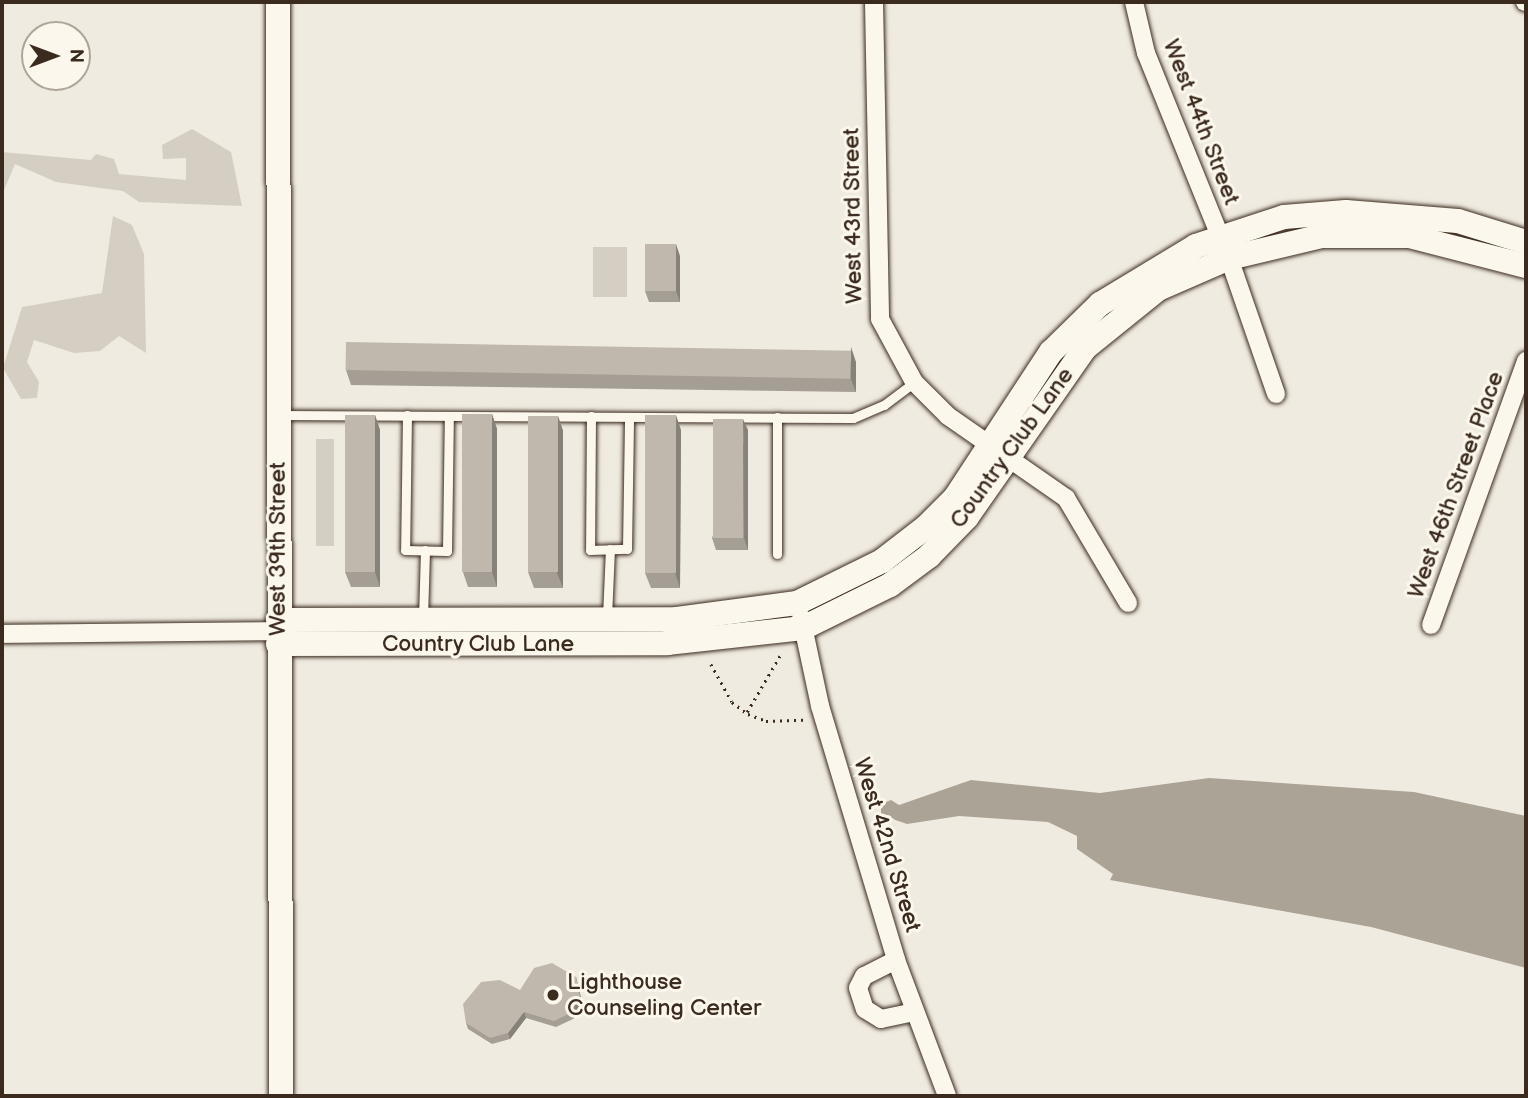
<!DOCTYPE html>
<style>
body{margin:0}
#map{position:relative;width:1528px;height:1098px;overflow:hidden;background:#f0ebe0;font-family:"Balsamiq Sans",sans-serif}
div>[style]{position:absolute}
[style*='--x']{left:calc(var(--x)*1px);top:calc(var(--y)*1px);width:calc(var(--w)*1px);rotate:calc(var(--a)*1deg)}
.green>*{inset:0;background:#d5cec3;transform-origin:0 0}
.water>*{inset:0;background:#aca397}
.path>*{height:2.5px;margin-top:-1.25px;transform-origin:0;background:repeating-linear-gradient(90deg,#3b2a1e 0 2px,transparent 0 7px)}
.roads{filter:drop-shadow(0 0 2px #3b2a1e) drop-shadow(0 0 2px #3b2a1e)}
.lane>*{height:9px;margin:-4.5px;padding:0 4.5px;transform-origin:4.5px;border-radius:4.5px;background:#fbf7ec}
.street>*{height:18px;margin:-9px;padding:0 9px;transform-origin:9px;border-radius:9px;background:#fbf7ec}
.secondary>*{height:24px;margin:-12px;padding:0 12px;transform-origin:12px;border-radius:12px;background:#fbf7ec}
.wall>*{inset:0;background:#a59e95}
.shaded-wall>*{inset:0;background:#868179}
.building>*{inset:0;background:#c0b8ad;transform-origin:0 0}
.dots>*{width:19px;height:19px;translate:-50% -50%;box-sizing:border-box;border:4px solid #fbf7ec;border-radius:50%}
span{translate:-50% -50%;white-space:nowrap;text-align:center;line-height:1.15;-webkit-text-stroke:6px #fbf7ec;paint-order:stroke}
.street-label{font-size:23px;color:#3b2a1e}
.poi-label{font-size:23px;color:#3b2a1e}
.left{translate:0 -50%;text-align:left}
.frame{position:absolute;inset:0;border:4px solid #3b2a1e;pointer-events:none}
.north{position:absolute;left:21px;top:21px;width:70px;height:70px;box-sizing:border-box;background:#fbf7ec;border:2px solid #aea59a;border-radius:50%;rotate:90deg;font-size:19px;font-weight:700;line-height:28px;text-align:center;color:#3b2a1e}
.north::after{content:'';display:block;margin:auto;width:24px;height:32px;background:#3b2a1e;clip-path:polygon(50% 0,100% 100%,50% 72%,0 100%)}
</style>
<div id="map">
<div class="green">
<div style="clip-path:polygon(192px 129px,231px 152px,242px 206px,139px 202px,123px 191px,56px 182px,15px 164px,2px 195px,2px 152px,91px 160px,96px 154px,114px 159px,119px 174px,186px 180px,186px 158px,163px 159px,162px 145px)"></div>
<div style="clip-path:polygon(113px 216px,132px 225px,144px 254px,146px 353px,119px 336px,100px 351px,74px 353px,34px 340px,27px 362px,39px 382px,37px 398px,21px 399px,3px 368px,22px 307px,102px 293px)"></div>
<div style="left:593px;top:247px;width:34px;height:50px"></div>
<div style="left:316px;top:439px;width:18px;height:107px"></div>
</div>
<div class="water">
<div style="clip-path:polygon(1209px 778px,1414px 792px,1526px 816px,1526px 968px,1371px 927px,1110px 880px,1113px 874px,1077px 849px,1077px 836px,1048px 822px,959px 816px,907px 824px,881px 815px,881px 804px,891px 800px,899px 805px,971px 780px,1100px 793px)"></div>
</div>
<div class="path">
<div style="--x:711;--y:664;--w:43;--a:61.1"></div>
<div style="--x:732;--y:702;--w:20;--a:37"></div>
<div style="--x:748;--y:714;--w:19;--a:21"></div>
<div style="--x:766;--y:721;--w:37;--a:-2"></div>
<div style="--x:747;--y:712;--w:69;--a:-59.7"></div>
</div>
<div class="roads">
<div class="lane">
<div style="--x:280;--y:415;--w:573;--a:0.3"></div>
<div style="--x:853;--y:418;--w:34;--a:-23"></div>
<div style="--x:884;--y:405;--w:38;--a:-37"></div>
<div style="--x:407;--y:415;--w:135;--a:90.8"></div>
<div style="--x:405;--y:550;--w:42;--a:1.4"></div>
<div style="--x:447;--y:551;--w:135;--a:-89.2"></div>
<div style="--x:591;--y:416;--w:134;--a:90.4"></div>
<div style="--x:590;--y:550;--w:37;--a:-2"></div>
<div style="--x:627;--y:549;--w:132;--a:-89.1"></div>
<div style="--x:777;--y:417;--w:137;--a:90"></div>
<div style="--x:607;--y:617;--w:68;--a:-87.5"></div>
<div style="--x:423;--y:618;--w:68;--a:-88.3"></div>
</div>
<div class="street">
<div style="--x:874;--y:2;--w:317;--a:88.9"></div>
<div style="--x:880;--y:319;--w:72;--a:61.6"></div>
<div style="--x:914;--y:382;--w:48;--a:45"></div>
<div style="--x:948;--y:416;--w:144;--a:34.8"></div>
<div style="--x:1066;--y:498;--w:122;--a:59.4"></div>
<div style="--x:1134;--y:2;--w:52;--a:76.8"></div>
<div style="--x:1146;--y:53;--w:221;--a:68"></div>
<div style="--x:1229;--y:258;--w:144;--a:70.9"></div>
<div style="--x:1525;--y:2;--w:1;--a:0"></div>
<div style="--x:801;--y:617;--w:91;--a:77.9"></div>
<div style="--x:820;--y:706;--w:265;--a:73.3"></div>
<div style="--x:896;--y:960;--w:145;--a:69.4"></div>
<div style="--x:1431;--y:625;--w:281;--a:-70.2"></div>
<div style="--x:2;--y:634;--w:276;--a:-0.6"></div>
<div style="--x:896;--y:960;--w:36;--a:153"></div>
<div style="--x:864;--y:976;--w:13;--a:117"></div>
<div style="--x:858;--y:988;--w:22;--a:72"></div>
<div style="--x:865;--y:1009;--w:19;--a:32"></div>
<div style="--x:881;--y:1019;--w:34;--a:-12"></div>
</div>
<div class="secondary">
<div style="--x:278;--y:2;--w:1094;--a:89.84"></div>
<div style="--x:278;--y:620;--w:399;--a:-0.1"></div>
<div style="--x:677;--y:619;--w:121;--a:-7.6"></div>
<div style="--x:797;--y:603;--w:95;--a:-26.3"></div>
<div style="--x:882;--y:561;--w:56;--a:-37.7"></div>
<div style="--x:926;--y:527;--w:41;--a:-45"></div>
<div style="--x:955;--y:498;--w:175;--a:-56.7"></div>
<div style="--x:1051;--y:352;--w:69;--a:-44.4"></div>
<div style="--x:1100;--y:304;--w:112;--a:-31.1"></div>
<div style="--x:1196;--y:246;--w:93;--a:-18.2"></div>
<div style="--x:1284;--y:217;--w:62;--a:-4.6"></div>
<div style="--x:1346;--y:212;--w:112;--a:4.6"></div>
<div style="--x:1458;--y:221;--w:71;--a:17.2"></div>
<div style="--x:278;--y:644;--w:389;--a:-0.1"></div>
<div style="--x:667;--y:643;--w:137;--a:-6.3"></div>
<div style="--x:803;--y:628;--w:97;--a:-26.3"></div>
<div style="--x:890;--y:585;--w:49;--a:-36.6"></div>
<div style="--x:929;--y:556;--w:54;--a:-45.7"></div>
<div style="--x:967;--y:517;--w:206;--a:-55.1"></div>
<div style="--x:1085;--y:348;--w:94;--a:-38.9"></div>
<div style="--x:1158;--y:289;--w:77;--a:-23.6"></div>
<div style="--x:1229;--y:258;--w:96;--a:-13.3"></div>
<div style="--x:1322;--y:236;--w:87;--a:0"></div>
<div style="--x:1409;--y:236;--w:121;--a:14.4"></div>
</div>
</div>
<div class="wall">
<div style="clip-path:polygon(680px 256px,680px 302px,649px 302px,645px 291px)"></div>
<div style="clip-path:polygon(856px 362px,856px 392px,351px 385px,346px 370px)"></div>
<div style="clip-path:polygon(492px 414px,497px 429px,497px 587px,468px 587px,463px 572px)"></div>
<div style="clip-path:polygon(375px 415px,380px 430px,380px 587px,351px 587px,345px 572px)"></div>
<div style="clip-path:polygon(558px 416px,563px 431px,563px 588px,534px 588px,528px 572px)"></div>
<div style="clip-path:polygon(681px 430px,680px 588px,651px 588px,645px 573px)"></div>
<div style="clip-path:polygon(748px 430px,748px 550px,716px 550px,712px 538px)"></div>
<div style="clip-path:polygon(576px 977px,582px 1002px,573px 1019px,556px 1027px,526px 1018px,510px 1039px,492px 1044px,468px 1029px,466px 1023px)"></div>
</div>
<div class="shaded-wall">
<div style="clip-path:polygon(676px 244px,680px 256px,680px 302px,676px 291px)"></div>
<div style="clip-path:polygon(851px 347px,856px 362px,856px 392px,850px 377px)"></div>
<div style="clip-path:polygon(492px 414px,497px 429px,497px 587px,492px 572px)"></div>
<div style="clip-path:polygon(375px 415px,380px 430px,380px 587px,375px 572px)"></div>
<div style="clip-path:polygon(676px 415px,681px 430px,680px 588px,675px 573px)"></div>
<div style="clip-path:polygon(558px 416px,563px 431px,563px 588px,557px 573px)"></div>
<div style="clip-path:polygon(743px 419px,748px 430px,748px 550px,744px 538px)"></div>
<div style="clip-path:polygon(576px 977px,582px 1002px,573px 1019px,571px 1013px)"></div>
<div style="clip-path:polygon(524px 1012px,526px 1018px,510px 1039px,508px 1033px)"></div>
</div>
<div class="building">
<div style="left:676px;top:244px;width:47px;height:31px;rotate:90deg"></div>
<div style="left:346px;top:342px;width:505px;height:28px;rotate:1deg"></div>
<div style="left:462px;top:414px;width:30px;height:158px"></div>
<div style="left:345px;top:415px;width:30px;height:157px"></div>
<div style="left:645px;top:415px;width:31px;height:158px"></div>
<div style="left:528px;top:416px;width:30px;height:156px"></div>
<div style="left:713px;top:419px;width:30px;height:119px"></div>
<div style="clip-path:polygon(552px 963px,576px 977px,580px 996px,571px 1013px,554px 1021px,524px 1012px,508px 1033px,490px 1038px,466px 1023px,463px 1004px,481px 982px,500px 980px,520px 990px,534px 968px)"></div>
</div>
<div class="dots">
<div style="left:553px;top:995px;background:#3b2a1e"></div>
</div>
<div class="street-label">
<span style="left:1201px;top:122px;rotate:69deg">West 44th Street</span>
<span style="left:853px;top:216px;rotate:-91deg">West 43rd Street</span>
<span style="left:1012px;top:448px;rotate:-54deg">Country Club Lane</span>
<span style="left:1456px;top:485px;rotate:-70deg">West 46th Street Place</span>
<span style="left:278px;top:549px;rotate:-90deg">West 39th Street</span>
<span style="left:478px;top:644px">Country Club Lane</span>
<span style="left:887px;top:845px;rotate:73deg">West 42nd Street</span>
</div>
<div class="poi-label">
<span class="left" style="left:567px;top:995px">Lighthouse<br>Counseling Center</span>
</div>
<div class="frame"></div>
<div class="north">N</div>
</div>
